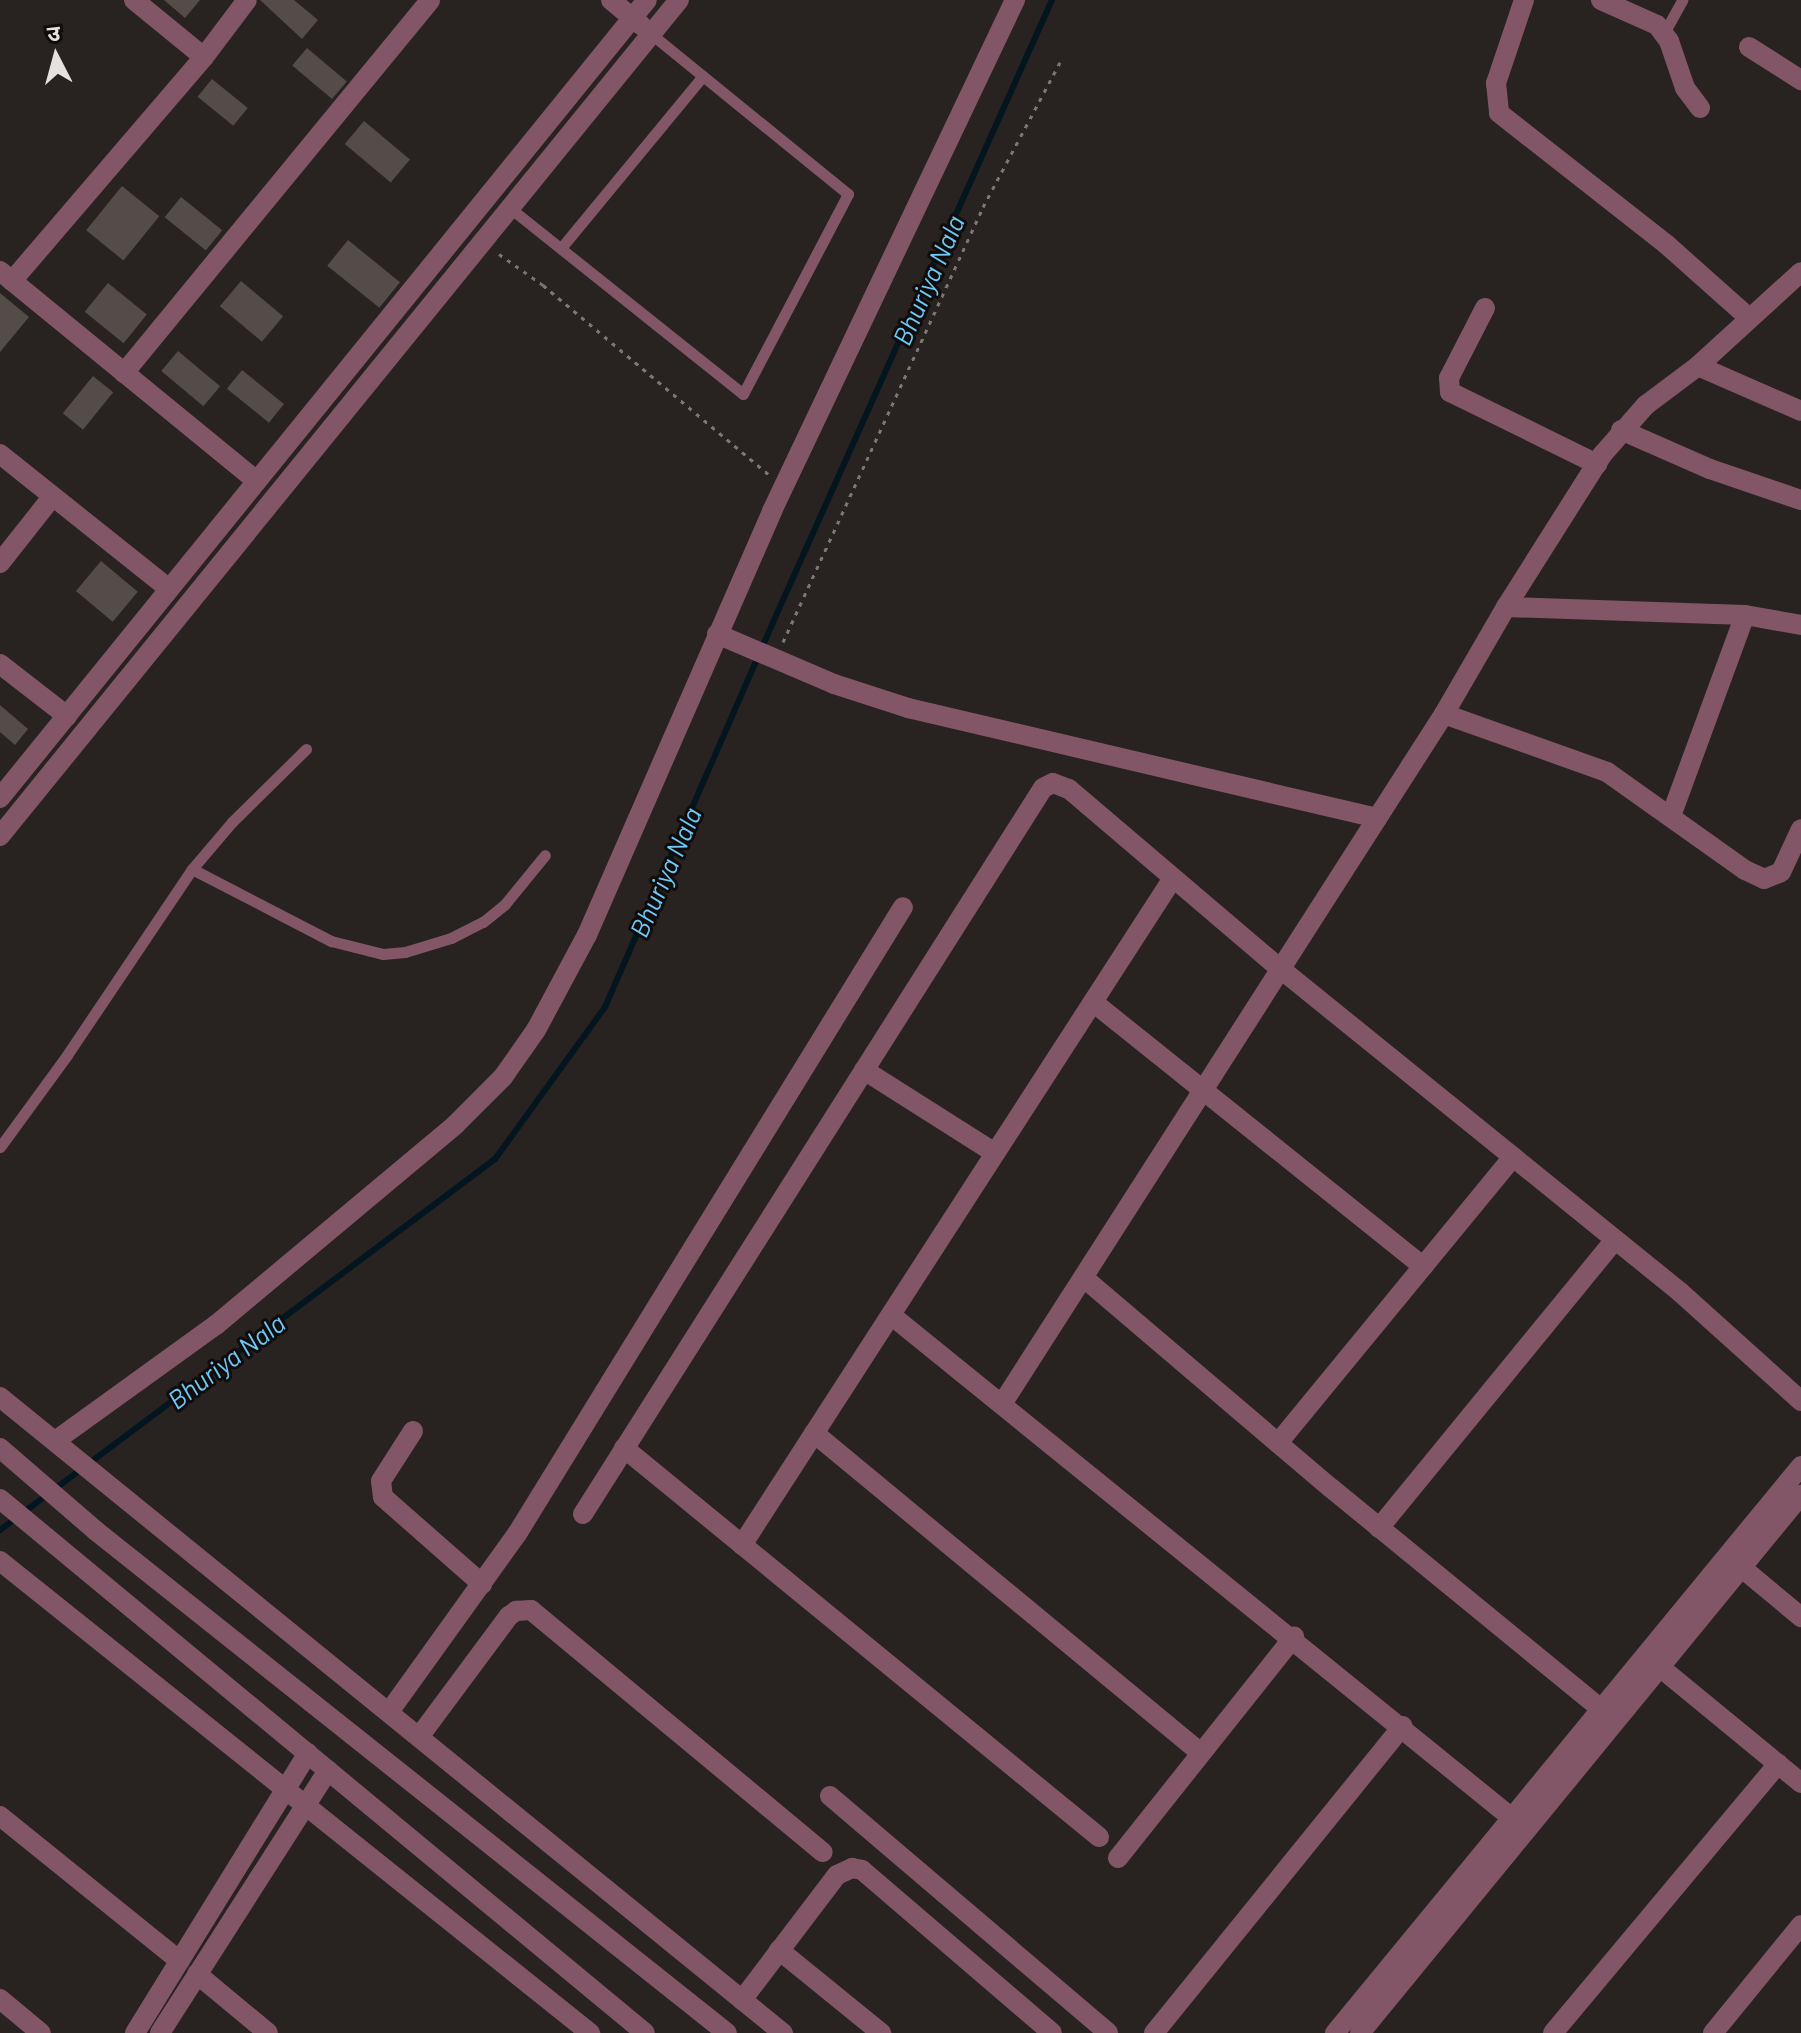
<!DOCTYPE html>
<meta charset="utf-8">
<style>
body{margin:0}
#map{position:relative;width:1801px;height:2033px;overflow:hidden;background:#282220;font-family:Barlow,"Noto Sans Devanagari",sans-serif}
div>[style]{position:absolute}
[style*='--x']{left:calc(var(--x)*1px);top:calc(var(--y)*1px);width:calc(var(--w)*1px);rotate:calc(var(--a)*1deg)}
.stream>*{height:6px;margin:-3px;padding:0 3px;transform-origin:3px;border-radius:3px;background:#03161f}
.building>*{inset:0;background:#534c49;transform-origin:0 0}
.path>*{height:3px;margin-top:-1.5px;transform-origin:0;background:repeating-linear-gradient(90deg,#7c7775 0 4px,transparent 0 10px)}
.service>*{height:11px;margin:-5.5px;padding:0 5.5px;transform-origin:5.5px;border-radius:5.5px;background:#825667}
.minor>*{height:20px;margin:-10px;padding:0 10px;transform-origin:10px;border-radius:10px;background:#825667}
.tertiary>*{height:20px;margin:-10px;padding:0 10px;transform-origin:10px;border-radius:10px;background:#825667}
span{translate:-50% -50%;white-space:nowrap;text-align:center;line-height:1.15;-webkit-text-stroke:6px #0f0c0b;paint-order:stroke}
.water-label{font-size:26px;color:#6dcaf8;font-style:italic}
.north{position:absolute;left:16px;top:16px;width:80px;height:80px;-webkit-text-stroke:6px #0f0c0b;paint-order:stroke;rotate:354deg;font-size:22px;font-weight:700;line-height:32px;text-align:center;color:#e5e1df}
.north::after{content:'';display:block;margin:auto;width:28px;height:36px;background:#e5e1df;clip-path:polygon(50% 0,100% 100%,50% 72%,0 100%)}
</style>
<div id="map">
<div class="stream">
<div style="--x:0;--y:1530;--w:619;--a:-36.85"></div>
<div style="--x:495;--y:1159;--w:188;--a:-54.1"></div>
<div style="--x:605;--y:1007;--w:422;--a:-66.4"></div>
<div style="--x:774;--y:620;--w:679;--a:-65.85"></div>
</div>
<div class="building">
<div style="clip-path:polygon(164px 0,200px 0,185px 18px)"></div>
<div style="clip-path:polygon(260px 0,294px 0,318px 20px,302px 39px)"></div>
<div style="left:307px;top:48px;width:52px;height:23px;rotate:40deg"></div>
<div style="left:212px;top:79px;width:46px;height:23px;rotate:39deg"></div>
<div style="left:364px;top:121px;width:60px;height:30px;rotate:40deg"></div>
<div style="left:122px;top:186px;width:48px;height:57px;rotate:39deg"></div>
<div style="left:181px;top:197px;width:53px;height:26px;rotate:39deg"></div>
<div style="left:348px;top:240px;width:67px;height:33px;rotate:39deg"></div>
<div style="left:241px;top:281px;width:55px;height:33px;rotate:40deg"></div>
<div style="left:108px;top:283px;width:50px;height:37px;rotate:39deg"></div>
<div style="clip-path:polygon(0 293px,29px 317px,0 352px)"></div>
<div style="left:178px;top:351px;width:55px;height:26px;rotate:40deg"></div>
<div style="left:242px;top:370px;width:54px;height:24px;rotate:39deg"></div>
<div style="left:93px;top:376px;width:26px;height:48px;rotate:39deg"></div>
<div style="left:101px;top:561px;width:48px;height:39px;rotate:40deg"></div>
<div style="clip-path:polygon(0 705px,28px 729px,15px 745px,0 732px)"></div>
</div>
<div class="path">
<div style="--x:499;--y:254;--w:54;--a:35.2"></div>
<div style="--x:543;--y:285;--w:294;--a:40"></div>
<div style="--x:783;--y:642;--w:479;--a:-65.3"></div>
<div style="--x:983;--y:207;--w:164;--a:-62"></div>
</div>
<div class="service">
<div style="--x:1664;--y:33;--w:38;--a:-61"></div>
<div style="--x:510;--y:208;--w:298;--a:38.6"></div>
<div style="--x:743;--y:394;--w:226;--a:-62.3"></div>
<div style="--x:848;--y:194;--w:254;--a:-140.9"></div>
<div style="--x:561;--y:248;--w:223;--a:-50.5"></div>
<div style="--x:192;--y:869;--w:157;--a:27.4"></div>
<div style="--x:331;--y:941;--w:54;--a:14"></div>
<div style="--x:383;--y:954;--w:22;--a:-5"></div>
<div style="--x:405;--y:952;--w:48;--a:-16.9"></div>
<div style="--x:451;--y:938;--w:36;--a:-27"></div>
<div style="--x:483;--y:922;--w:28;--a:-39"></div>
<div style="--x:505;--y:904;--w:63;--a:-50.8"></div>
<div style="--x:0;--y:1147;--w:114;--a:-53.9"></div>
<div style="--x:67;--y:1055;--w:224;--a:-56.1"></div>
<div style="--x:192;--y:869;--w:62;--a:-49.6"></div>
<div style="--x:232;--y:822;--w:104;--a:-44.6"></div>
</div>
<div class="minor">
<div style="--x:134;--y:0;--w:90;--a:39.2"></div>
<div style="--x:611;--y:0;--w:40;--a:40"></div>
<div style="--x:1524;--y:0;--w:88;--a:108.6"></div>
<div style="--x:1496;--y:83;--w:30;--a:84"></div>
<div style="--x:1499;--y:113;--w:212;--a:38.1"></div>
<div style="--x:1666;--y:244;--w:111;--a:41.7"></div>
<div style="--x:1601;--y:0;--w:61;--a:24.1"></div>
<div style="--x:1657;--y:25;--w:20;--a:53"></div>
<div style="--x:1669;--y:41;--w:50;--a:71.2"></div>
<div style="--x:1685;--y:88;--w:25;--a:53"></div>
<div style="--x:1749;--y:47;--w:62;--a:32.4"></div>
<div style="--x:0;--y:271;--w:330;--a:39.3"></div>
<div style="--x:12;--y:281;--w:295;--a:-49.4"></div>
<div style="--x:204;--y:57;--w:71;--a:-53"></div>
<div style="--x:1485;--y:308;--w:79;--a:117.2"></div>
<div style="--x:1449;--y:378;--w:14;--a:86"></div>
<div style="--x:1450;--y:392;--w:164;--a:26.1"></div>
<div style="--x:1698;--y:366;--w:112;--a:23.6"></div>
<div style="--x:124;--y:373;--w:482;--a:-50.6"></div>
<div style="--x:1621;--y:430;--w:97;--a:23.7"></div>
<div style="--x:1710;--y:469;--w:96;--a:18.8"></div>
<div style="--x:0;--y:454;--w:215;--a:38.6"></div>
<div style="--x:0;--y:563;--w:85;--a:-51.7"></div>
<div style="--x:1506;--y:607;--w:239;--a:1.9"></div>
<div style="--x:1745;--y:615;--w:57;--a:10.1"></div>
<div style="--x:717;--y:634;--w:127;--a:23.1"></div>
<div style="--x:834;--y:684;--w:78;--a:18"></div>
<div style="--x:908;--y:708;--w:482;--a:13.2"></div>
<div style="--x:0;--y:664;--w:85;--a:37.8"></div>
<div style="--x:1444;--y:714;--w:173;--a:19.6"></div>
<div style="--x:1607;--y:772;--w:169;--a:35.4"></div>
<div style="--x:1745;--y:870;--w:21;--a:25"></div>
<div style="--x:1764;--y:879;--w:18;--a:-22"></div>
<div style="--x:1781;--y:872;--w:47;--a:-65.1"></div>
<div style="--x:0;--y:798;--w:1027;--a:-50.97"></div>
<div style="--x:1671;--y:816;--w:214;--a:-69.8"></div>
<div style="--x:0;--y:836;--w:1077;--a:-50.92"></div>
<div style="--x:1093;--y:1002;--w:423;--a:38.7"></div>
<div style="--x:864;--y:1070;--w:155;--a:32.4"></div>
<div style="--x:1084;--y:1278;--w:324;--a:40.4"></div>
<div style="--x:1331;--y:1488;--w:349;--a:39.3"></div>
<div style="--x:891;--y:1315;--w:799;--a:39.01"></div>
<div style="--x:0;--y:1397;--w:1009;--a:39.09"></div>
<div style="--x:1002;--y:1404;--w:819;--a:-57.36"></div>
<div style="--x:1444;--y:714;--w:124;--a:-59.9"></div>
<div style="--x:1506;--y:607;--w:180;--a:-57.7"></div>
<div style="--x:1602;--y:455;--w:67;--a:-48.7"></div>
<div style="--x:1646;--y:405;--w:65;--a:-36.9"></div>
<div style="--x:1698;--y:366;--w:139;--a:-42.4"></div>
<div style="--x:413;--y:1431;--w:59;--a:122.6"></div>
<div style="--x:381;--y:1481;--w:16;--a:83"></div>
<div style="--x:383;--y:1497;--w:132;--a:41.3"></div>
<div style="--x:814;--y:1433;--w:502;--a:39.59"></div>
<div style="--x:55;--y:1441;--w:198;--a:-35.8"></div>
<div style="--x:216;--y:1325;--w:312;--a:-39.9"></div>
<div style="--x:455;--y:1125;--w:68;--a:-45"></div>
<div style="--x:503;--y:1077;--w:57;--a:-54.9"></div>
<div style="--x:536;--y:1030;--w:108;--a:-61.8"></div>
<div style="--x:587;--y:935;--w:463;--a:-66.4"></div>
<div style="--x:772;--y:511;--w:566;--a:-64.57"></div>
<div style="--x:1278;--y:1443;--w:370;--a:-50.6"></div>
<div style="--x:624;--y:1448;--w:614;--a:39.32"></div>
<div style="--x:583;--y:1514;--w:859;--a:-57.64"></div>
<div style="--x:1043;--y:788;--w:11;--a:-27"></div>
<div style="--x:1053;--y:783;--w:17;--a:21"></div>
<div style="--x:1069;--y:789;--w:280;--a:40.4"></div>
<div style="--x:1282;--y:970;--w:512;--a:38.97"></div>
<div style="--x:1680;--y:1292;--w:163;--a:42"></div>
<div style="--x:1379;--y:1528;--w:372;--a:-50.7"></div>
<div style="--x:742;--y:1545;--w:794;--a:-57.13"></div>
<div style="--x:0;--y:1561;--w:756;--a:38.66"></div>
<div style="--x:1742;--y:1568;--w:77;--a:39.7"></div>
<div style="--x:1661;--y:1668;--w:181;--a:39.4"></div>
<div style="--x:389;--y:1712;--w:219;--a:-54.3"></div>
<div style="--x:517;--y:1534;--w:736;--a:-58.38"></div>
<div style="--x:419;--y:1737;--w:151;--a:-53.4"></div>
<div style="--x:509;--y:1616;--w:9;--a:-36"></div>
<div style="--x:516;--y:1611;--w:15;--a:-4"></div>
<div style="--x:531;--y:1610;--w:379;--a:39.7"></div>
<div style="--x:830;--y:1796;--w:365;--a:40.4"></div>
<div style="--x:0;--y:1816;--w:231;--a:38.9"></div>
<div style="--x:1118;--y:1858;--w:283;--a:-51.5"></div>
<div style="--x:779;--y:1950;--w:132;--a:39.1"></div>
<div style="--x:197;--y:1974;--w:92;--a:39.7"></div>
<div style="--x:0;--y:1999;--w:53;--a:39.7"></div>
<div style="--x:742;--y:2000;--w:157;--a:-52.8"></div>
<div style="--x:837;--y:1875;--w:17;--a:-25"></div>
<div style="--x:852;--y:1868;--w:10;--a:11"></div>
<div style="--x:862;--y:1870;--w:250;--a:40.6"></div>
<div style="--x:135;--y:2033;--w:329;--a:-58.3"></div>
<div style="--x:160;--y:2033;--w:312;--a:-57.4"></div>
<div style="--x:1154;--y:2033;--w:395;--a:-51"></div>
<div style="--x:1335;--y:2033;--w:734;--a:-50.58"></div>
<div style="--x:1360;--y:2033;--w:696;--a:-50.66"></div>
<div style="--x:1553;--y:2033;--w:351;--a:-50.1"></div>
<div style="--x:1713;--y:2033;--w:139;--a:-50.8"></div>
</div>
<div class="tertiary">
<div style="--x:0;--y:1448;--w:127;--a:40.8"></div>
<div style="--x:96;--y:1531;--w:806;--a:38.5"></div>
<div style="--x:0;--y:1499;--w:837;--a:39.62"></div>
</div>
<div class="water-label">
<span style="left:928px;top:280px;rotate:-66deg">Bhuriya Nala</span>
<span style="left:665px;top:872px;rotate:-66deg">Bhuriya Nala</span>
<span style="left:226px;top:1361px;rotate:-37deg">Bhuriya Nala</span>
</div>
<div class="north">उ</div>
</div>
